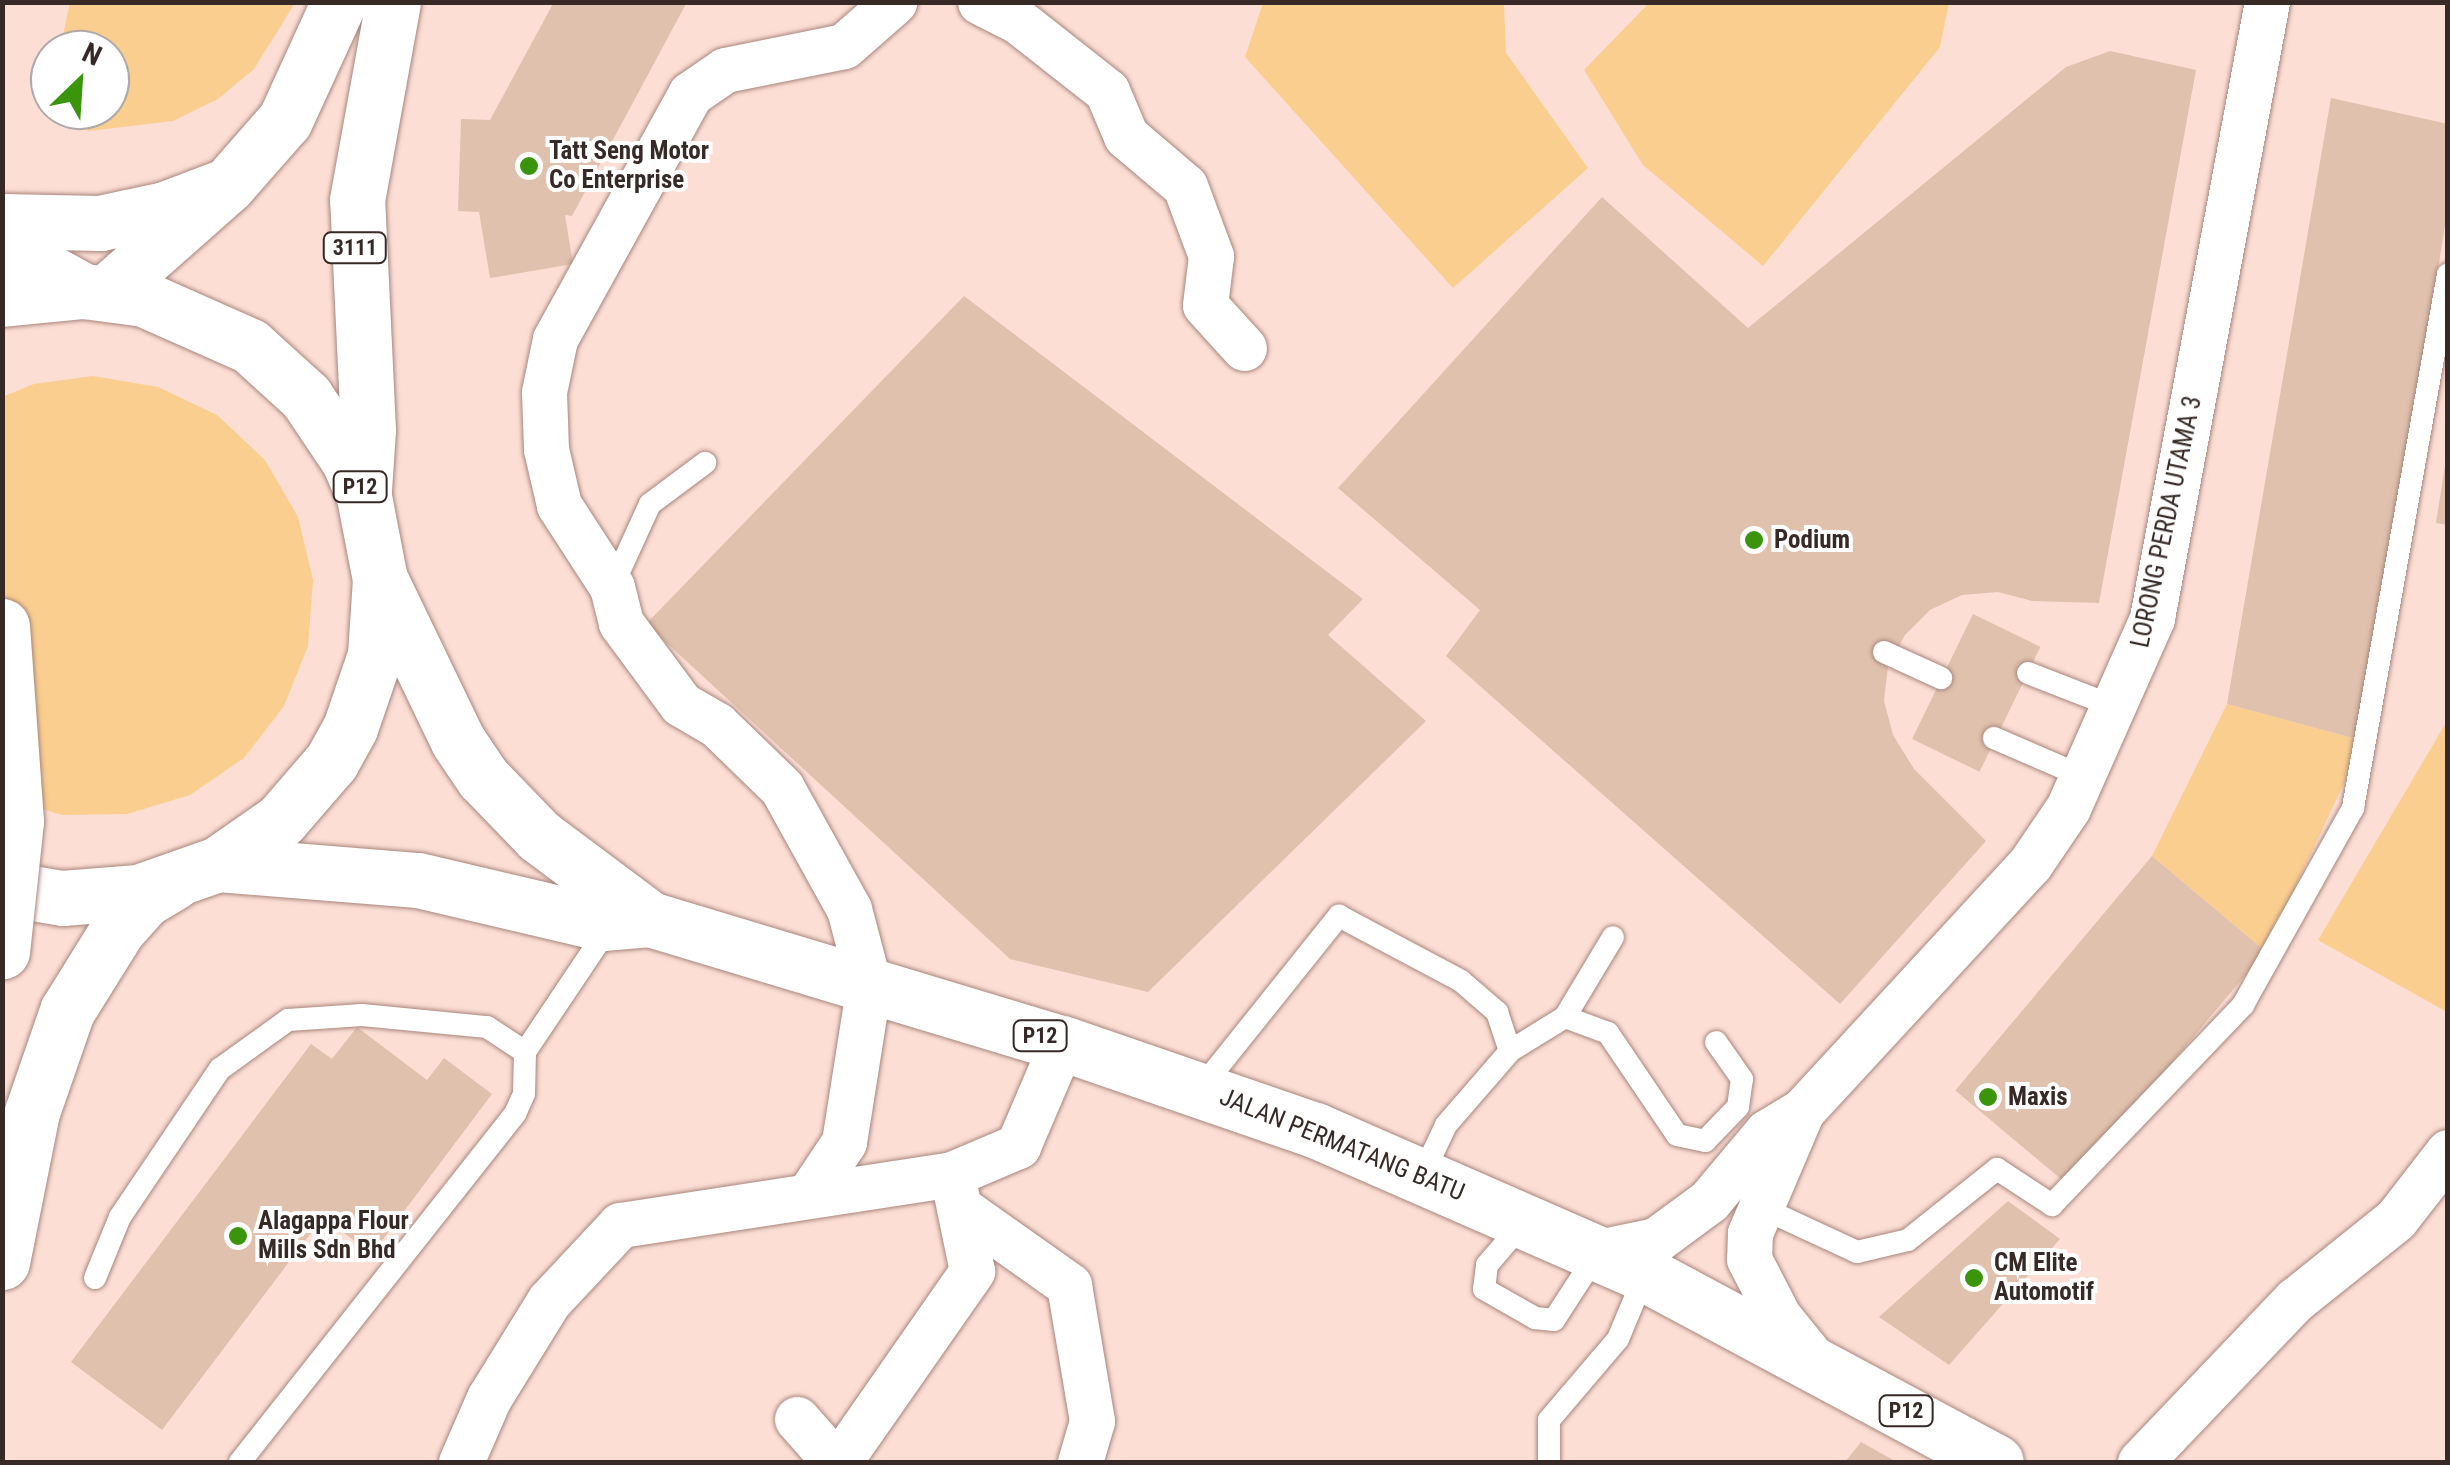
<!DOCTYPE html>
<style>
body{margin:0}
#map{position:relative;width:2450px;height:1465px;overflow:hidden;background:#fcded5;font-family:"Roboto Condensed",sans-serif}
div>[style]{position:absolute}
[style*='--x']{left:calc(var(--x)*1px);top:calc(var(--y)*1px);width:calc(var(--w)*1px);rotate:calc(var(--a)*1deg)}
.green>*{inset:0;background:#face8f}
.building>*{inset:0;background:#dfc1ad;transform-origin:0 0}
.roads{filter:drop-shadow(0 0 2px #a9867d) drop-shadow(0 0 2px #a9867d)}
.lane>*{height:22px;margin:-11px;padding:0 11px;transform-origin:11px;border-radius:11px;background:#fff}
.street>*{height:45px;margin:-22.5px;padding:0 22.5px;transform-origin:22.5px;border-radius:22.5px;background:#fff}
.primary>*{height:55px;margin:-27.5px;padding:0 27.5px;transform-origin:27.5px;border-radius:27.5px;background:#fff}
.highway>*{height:55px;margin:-27.5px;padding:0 27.5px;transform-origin:27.5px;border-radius:27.5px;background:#fff}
.bridges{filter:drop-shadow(0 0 2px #a9867d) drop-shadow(0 0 2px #a9867d)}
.highway-bridge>*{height:55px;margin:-27.5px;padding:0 27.5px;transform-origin:27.5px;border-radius:27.5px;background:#fff}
.dots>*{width:28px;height:28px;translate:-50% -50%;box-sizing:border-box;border:5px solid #fff;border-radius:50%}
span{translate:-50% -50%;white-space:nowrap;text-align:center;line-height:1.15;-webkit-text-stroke:8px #fff;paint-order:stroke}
.shield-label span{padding:2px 8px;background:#fff;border:2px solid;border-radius:8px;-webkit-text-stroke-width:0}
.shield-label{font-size:22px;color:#372925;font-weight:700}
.poi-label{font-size:25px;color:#372925;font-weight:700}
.left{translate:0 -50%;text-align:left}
.street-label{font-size:25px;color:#372925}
.frame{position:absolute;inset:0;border:5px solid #372925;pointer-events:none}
.north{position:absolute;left:30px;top:30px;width:100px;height:100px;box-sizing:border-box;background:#fff;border:2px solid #afa9a8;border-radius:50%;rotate:25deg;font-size:28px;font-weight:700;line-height:40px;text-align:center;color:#372925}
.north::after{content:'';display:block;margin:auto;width:35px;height:45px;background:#3a950d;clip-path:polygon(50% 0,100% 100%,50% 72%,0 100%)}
</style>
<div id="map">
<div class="green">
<div style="clip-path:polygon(70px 2px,295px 2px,295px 3px,254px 69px,218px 99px,173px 121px,89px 131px,47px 118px,50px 104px,50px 110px,110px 110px,110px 50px,60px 50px)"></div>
<div style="clip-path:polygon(1263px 3px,1504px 3px,1506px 53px,1588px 168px,1453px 288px,1245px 57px)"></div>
<div style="clip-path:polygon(1649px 3px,1649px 2px,1949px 3px,1940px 47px,1763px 266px,1643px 165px,1584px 70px)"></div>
<div style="clip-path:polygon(93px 376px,158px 387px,217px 415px,265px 460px,298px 517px,313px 580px,308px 646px,284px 706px,244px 758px,190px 795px,127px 814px,62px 815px,3px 797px,2px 397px,34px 384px)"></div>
<div style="clip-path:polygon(2227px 704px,2364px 741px,2265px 951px,2152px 856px)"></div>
<div style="clip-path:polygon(2447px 721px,2447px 1012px,2318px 940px)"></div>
</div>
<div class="building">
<div style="clip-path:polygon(554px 2px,687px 2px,572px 216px,565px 215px,573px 264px,490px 278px,479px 212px,458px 211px,461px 119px,490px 120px)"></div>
<div style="clip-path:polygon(2110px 51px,2196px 70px,2099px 603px,2032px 601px,1998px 592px,1962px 595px,1930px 610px,1905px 635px,1888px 666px,1884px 701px,1893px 735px,1914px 769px,1986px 841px,1840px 1004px,1446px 656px,1480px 610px,1338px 488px,1602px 197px,1748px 328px,2066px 67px)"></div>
<div style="clip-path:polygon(2331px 98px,2448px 124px,2448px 206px,2364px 741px,2227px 704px)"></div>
<div style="clip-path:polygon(964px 296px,1363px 599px,1328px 635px,1426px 721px,1148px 992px,1010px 959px,646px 624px)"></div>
<div style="clip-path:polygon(2445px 465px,2448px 465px,2448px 525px,2436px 523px)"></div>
<div style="left:1973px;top:614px;width:75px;height:139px;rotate:26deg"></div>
<div style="left:2152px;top:856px;width:148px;height:306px;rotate:40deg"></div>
<div style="clip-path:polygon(357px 1027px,427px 1080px,444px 1058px,492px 1094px,372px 1254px,323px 1217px,162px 1430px,71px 1362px,311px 1044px,332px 1059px)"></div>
<div style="clip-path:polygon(2008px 1201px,2060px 1239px,1949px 1365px,1879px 1317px)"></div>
<div style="clip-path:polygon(1861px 1442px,1897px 1462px,1845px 1462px)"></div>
</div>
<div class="roads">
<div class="lane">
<div style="--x:612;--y:587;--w:91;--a:-65.4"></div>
<div style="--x:650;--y:504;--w:69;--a:-36.7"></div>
<div style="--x:1884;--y:652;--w:63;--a:24.5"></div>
<div style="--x:2028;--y:673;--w:93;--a:21.3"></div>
<div style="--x:1994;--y:738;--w:98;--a:23.4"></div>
<div style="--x:1565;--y:1017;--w:93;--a:-59"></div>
<div style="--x:1201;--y:1088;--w:221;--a:-51.3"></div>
<div style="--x:1339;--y:916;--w:138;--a:28"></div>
<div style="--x:1461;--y:981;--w:48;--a:40.7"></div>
<div style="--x:1497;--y:1012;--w:41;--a:71.6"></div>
<div style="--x:1422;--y:1176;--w:56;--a:-64.8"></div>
<div style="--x:1446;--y:1125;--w:98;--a:-49.1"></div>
<div style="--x:1510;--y:1051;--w:65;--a:-31.7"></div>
<div style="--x:1565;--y:1017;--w:46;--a:20.4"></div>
<div style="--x:1608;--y:1033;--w:123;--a:55.9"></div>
<div style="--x:1677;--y:1135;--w:29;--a:12"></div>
<div style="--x:1705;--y:1141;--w:47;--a:-45.9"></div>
<div style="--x:1738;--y:1107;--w:28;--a:-82"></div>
<div style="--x:1742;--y:1079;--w:45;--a:-125.1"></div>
<div style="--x:1760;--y:1207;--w:107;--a:24.9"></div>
<div style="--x:1857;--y:1252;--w:52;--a:-13.2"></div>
<div style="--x:1908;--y:1240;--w:114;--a:-38.6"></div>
<div style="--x:1997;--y:1169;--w:66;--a:33.2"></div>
<div style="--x:2052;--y:1205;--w:277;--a:-46.3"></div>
<div style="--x:2243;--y:1005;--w:226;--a:-60.8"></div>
<div style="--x:2353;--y:808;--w:542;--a:-79.91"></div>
<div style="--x:1523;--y:1223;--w:55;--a:130.6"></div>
<div style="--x:1487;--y:1265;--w:24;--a:97"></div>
<div style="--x:1484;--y:1289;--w:59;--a:29.6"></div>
<div style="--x:1535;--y:1318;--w:19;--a:6"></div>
<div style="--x:1554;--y:1320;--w:81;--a:-57.1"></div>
<div style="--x:95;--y:1278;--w:66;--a:-67.7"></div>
<div style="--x:120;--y:1217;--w:179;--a:-56"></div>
<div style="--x:220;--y:1069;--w:84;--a:-35.8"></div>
<div style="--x:288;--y:1020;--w:74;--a:-3.9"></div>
<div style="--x:362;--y:1015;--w:126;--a:5.5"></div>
<div style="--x:487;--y:1027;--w:45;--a:33.3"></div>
<div style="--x:240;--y:1462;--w:444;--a:-51.7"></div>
<div style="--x:515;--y:1114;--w:22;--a:-66"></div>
<div style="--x:524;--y:1094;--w:42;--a:-88.6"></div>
<div style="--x:525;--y:1052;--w:153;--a:-56.2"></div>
<div style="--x:1549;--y:1462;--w:42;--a:-90"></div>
<div style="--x:1549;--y:1420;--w:106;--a:-49.6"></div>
<div style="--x:1618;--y:1339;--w:70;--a:-67.4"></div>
</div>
<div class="street">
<div style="--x:980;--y:2;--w:42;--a:26.6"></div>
<div style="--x:1018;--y:21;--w:113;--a:38.2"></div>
<div style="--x:1107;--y:91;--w:49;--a:67.1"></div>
<div style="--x:1126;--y:136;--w:77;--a:40.3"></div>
<div style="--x:1185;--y:186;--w:75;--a:69.6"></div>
<div style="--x:1211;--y:256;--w:49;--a:97"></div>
<div style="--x:1205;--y:305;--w:58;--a:47.8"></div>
<div style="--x:1802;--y:1111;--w:133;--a:113.1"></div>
<div style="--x:1750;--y:1233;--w:26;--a:92"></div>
<div style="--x:1749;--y:1259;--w:65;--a:62.7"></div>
<div style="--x:1779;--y:1317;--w:54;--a:51"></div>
<div style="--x:810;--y:1193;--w:61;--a:-56.3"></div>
<div style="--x:844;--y:1142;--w:159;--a:-81"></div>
<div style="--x:869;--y:985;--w:79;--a:-104.7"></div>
<div style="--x:849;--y:909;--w:138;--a:-119"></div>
<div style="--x:782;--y:788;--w:91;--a:-135.9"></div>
<div style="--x:717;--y:725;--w:42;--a:-149.7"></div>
<div style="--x:681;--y:704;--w:101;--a:-126.5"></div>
<div style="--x:621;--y:623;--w:37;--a:-104"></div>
<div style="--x:612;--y:587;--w:98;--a:-122.9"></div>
<div style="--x:559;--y:505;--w:57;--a:-103.1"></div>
<div style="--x:546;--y:449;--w:57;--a:-92"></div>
<div style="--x:544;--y:392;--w:54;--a:-78.3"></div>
<div style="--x:555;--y:339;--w:280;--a:-61.1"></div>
<div style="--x:690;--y:94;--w:42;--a:-34.4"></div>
<div style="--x:725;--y:70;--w:121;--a:-11.4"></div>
<div style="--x:844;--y:46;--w:67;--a:-41.3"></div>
<div style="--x:963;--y:1210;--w:130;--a:35.3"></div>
<div style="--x:1069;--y:1285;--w:138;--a:80.4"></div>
<div style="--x:1092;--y:1421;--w:43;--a:106.3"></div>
<div style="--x:1598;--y:1252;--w:59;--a:-11.7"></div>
<div style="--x:1656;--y:1240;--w:66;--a:-36.3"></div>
<div style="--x:1709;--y:1201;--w:90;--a:-50"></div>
<div style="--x:1767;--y:1132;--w:41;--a:-31"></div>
<div style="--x:1802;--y:1111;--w:336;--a:-47.3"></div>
<div style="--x:2030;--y:864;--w:68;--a:-55.8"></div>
<div style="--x:2068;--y:808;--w:208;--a:-66.1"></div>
<div style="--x:2152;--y:618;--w:627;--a:-79.43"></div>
<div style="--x:797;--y:1419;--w:57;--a:48.5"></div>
<div style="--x:461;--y:1462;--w:70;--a:-66.4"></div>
<div style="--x:489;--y:1398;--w:114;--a:-58.3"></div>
<div style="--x:549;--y:1301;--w:104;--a:-46.9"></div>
<div style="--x:620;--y:1225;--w:336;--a:-8.7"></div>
<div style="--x:952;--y:1174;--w:72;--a:-23"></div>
<div style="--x:1018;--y:1146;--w:112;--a:-66.9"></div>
<div style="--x:839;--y:1462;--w:233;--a:-55.1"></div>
<div style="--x:972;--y:1271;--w:99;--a:-101.7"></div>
<div style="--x:2140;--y:1462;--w:224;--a:-46.3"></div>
<div style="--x:2295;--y:1300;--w:129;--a:-38.7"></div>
<div style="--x:2396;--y:1219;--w:85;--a:-52.2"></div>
</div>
<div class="primary">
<div style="--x:106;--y:293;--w:163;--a:-41.5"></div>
<div style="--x:228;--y:185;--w:86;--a:-48.8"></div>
<div style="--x:285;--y:120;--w:130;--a:-65.4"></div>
<div style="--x:2;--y:299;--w:82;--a:-5.6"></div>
<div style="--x:84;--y:291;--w:61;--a:7.6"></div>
<div style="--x:144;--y:299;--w:116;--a:23.9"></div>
<div style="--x:250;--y:346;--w:76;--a:42.3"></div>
<div style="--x:306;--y:397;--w:77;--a:56.1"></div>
<div style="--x:349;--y:461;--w:39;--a:67"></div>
<div style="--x:364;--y:497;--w:84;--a:79"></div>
<div style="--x:380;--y:579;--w:76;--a:93.8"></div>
<div style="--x:375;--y:655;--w:77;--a:108.9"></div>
<div style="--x:350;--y:728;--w:39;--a:119"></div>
<div style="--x:331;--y:762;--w:77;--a:130.8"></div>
<div style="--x:281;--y:820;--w:77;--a:145.1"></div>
<div style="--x:218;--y:864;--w:85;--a:160.7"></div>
<div style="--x:138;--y:892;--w:76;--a:175.5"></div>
<div style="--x:62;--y:898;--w:61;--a:-170.5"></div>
<div style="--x:364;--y:490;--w:60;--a:-86.2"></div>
<div style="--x:368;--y:430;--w:230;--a:-92.7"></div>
<div style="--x:357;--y:200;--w:201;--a:-79.7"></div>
<div style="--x:380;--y:579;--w:180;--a:64.3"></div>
<div style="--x:458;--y:741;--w:45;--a:56"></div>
<div style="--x:483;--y:778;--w:81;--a:46"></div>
<div style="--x:539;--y:836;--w:139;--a:36.8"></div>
<div style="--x:650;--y:919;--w:430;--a:16.8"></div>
<div style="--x:1062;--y:1043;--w:268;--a:19"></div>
<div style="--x:1315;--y:1130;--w:360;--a:23.6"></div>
<div style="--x:1645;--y:1274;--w:398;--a:28.2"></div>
<div style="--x:218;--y:864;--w:201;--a:4.6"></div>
<div style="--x:418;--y:880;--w:189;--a:13.2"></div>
<div style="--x:602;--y:923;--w:48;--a:-4.8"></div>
</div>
<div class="highway">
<div style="--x:2;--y:221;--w:98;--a:1.2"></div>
<div style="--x:100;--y:223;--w:66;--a:-12.2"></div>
<div style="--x:165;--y:209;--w:67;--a:-20.9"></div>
<div style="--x:2;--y:246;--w:94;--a:28.8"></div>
<div style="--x:2;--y:1262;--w:153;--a:-78.7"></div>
<div style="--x:32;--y:1112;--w:107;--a:-70.9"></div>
<div style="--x:67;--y:1011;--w:97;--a:-58.1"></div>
<div style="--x:118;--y:929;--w:39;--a:-48"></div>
<div style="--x:144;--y:900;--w:35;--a:-31"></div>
</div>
</div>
<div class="bridges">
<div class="highway-bridge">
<div style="--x:2;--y:626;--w:196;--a:85.9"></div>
<div style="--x:16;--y:821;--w:131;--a:96.1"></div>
</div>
</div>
<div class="dots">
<div style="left:529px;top:166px;background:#3a950d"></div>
<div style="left:1754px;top:540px;background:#3a950d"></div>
<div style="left:1988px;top:1097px;background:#3a950d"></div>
<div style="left:238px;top:1236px;background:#3a950d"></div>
<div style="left:1974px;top:1278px;background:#3a950d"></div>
</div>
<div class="shield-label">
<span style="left:355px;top:248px">3111</span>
<span style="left:360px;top:487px">P12</span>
<span style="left:1040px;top:1036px">P12</span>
<span style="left:1906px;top:1411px">P12</span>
</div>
<div class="poi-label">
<span class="left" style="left:549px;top:166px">Tatt Seng Motor<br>Co Enterprise</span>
<span class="left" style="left:1774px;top:540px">Podium</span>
<span class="left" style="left:2008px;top:1097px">Maxis</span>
<span class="left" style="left:258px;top:1236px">Alagappa Flour<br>Mills Sdn Bhd</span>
<span class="left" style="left:1994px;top:1278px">CM Elite<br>Automotif</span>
</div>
<div class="street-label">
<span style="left:2167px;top:522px;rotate:-78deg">LORONG PERDA UTAMA 3</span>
<span style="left:1342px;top:1145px;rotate:22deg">JALAN PERMATANG BATU</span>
</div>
<div class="frame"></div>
<div class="north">N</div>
</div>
